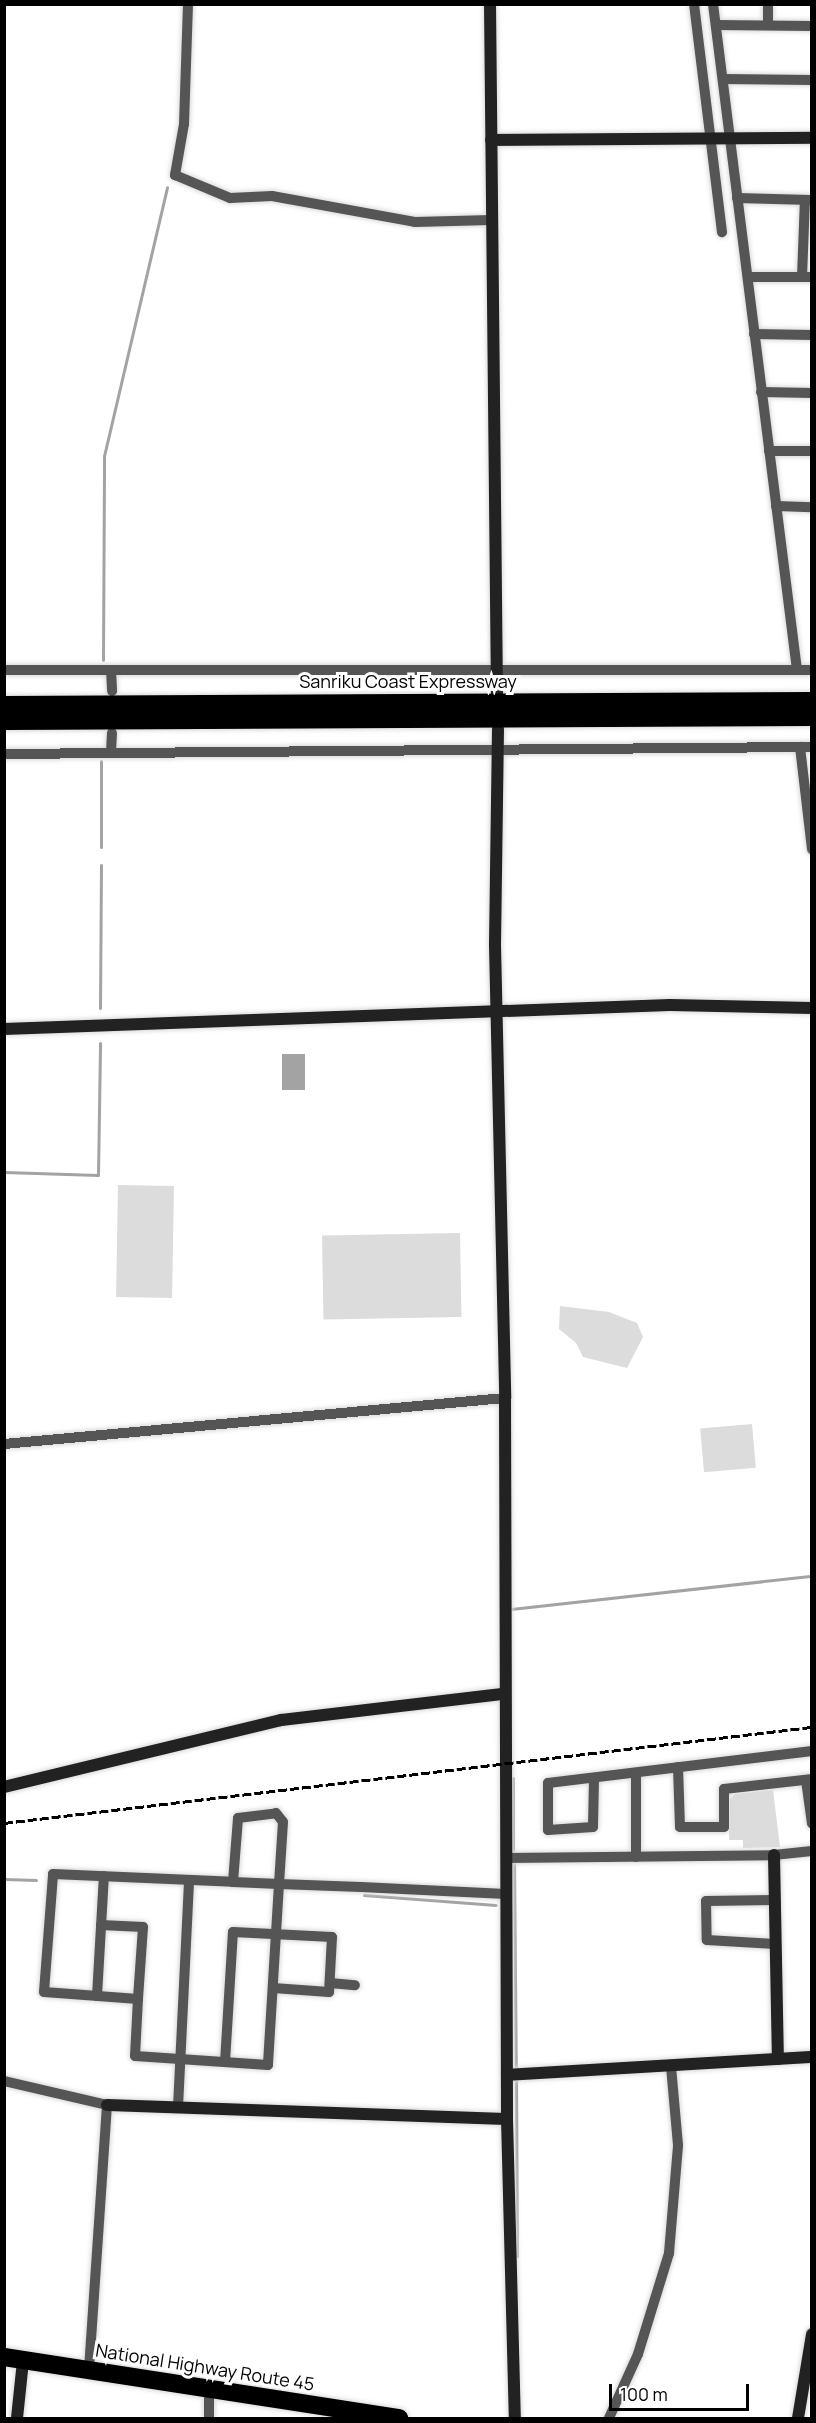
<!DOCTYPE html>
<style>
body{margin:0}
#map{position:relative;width:816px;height:2423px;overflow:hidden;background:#fff;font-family:Manrope,sans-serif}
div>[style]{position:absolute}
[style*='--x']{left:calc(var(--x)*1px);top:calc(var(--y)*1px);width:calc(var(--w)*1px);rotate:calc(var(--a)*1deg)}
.green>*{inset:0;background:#dcdcdc;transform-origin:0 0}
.water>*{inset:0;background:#a3a3a3;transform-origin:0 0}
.stream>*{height:3px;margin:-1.5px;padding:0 1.5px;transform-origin:1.5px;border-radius:1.5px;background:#a3a3a3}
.roads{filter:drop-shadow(0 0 2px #dbdbdb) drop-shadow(0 0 2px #dbdbdb)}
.street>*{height:10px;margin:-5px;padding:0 5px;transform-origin:5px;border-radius:5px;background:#555}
.secondary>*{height:12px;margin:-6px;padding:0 6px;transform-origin:6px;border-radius:6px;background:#222}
.highway>*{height:18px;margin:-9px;padding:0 9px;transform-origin:9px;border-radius:9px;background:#000}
.rail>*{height:3px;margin-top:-1.5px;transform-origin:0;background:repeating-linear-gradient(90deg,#000 0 9px,transparent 0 12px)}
span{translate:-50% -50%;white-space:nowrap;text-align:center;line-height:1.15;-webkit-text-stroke:6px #fff;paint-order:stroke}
.street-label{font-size:18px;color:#000}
.frame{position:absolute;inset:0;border:6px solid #000;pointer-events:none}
.scale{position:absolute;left:609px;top:2384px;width:140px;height:27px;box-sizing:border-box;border:3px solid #000;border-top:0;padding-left:8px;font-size:18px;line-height:21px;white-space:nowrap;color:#000;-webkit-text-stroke:4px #fff;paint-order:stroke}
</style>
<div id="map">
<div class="green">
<div style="left:118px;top:1185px;width:56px;height:112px;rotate:1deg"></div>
<div style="left:460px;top:1233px;width:84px;height:138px;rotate:89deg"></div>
<div style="clip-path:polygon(560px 1306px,609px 1312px,637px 1323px,643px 1337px,627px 1368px,583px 1357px,576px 1343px,559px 1329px)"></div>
<div style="left:752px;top:1424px;width:44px;height:52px;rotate:85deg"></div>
<div style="clip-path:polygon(773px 1790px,780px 1847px,743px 1848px,743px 1840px,729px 1840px,730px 1799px,735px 1794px)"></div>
</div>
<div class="water">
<div style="left:282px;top:1054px;width:23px;height:36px"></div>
</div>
<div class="stream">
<div style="--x:103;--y:660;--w:204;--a:-89.7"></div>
<div style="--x:104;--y:456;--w:276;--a:-76.8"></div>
<div style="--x:101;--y:761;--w:86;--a:90"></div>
<div style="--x:100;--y:1008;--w:143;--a:-89.6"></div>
<div style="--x:4;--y:1172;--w:94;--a:1.8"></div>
<div style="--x:98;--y:1175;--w:132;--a:-89.1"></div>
<div style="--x:511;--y:1609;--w:303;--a:-6.3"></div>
<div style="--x:513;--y:1778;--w:76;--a:90"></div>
<div style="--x:514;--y:1861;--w:209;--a:89.5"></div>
<div style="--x:4;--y:1879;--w:32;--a:2"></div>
<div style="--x:364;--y:1895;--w:132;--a:4.3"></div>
<div style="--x:516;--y:2077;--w:179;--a:89.7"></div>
</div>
<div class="roads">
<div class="street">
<div style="--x:188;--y:4;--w:120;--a:91.9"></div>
<div style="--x:184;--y:124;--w:52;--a:100"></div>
<div style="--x:175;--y:175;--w:60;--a:22.7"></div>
<div style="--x:230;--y:198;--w:42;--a:-2.7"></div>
<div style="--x:272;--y:196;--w:145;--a:10.3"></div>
<div style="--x:415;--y:222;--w:76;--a:-1.5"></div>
<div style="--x:694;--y:4;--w:230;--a:83"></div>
<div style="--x:713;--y:4;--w:671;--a:82.81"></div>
<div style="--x:716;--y:25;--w:96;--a:0.6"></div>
<div style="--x:768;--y:25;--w:21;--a:-90"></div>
<div style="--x:723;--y:79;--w:89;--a:0.6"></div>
<div style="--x:737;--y:198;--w:74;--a:1.5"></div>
<div style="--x:748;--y:277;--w:64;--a:0"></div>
<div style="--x:802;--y:277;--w:77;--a:-87.8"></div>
<div style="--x:754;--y:334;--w:58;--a:1"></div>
<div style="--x:761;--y:392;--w:51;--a:1.1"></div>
<div style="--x:769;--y:451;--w:43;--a:0"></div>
<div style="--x:776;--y:506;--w:36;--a:2"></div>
<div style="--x:4;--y:670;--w:808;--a:0"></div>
<div style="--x:111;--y:670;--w:21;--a:87"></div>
<div style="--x:800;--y:747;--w:103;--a:83.3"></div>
<div style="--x:111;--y:752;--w:19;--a:-87"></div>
<div style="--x:4;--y:754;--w:808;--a:-0.5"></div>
<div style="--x:4;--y:1444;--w:503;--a:-5.25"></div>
<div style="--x:678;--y:1767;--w:60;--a:88.1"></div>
<div style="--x:680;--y:1827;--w:44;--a:0"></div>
<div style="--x:724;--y:1827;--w:38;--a:-90"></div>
<div style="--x:724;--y:1789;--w:89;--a:-6.5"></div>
<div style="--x:594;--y:1779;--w:48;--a:91.2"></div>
<div style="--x:593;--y:1827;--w:45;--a:176.2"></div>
<div style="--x:548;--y:1830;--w:47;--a:-90"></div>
<div style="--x:548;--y:1783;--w:266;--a:-6.9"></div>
<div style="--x:806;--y:1780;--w:44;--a:82.2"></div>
<div style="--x:636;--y:1857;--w:83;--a:-90"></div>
<div style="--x:507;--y:1858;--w:267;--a:-0.6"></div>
<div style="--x:774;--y:1855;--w:38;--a:-6"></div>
<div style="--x:233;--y:1882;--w:64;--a:-85.5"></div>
<div style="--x:238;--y:1818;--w:38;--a:-7"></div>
<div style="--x:276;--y:1813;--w:11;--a:52"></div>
<div style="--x:283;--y:1822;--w:62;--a:93.7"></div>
<div style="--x:279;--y:1884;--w:181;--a:93.5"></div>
<div style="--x:268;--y:2065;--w:133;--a:-176.1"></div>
<div style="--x:135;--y:2056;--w:57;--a:-87"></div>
<div style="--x:138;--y:1999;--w:94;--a:-175.7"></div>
<div style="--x:44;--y:1992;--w:118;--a:-85.6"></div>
<div style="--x:53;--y:1874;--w:180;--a:2.5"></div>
<div style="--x:233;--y:1882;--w:46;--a:2.5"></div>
<div style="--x:279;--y:1884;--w:82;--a:2.1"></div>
<div style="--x:361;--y:1887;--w:145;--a:2.8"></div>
<div style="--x:774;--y:1900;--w:68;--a:179.2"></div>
<div style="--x:706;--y:1901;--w:39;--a:89"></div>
<div style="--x:707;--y:1940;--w:68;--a:3.4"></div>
<div style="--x:101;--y:1925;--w:42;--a:2.7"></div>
<div style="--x:143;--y:1927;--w:72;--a:94"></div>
<div style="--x:330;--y:1983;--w:25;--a:5"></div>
<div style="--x:97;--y:1996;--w:120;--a:-86.7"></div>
<div style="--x:225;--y:2062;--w:130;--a:-86.5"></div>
<div style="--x:233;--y:1932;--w:99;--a:2.9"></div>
<div style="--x:332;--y:1937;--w:55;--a:93.1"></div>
<div style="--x:329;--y:1992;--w:56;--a:-175.9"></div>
<div style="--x:4;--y:2081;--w:106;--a:13.1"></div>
<div style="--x:107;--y:2105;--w:266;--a:93.9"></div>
<div style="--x:178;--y:2107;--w:227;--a:-87.2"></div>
<div style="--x:209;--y:2418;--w:29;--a:-90"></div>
<div style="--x:609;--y:2418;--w:70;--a:-65.6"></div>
<div style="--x:638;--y:2354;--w:106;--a:-72.9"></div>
<div style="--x:669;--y:2253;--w:108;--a:-85.2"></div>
<div style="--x:678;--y:2145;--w:79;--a:-95.1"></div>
</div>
<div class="secondary">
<div style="--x:490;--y:4;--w:689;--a:89.42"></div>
<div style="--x:491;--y:140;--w:321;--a:-0.4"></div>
<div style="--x:498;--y:729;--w:216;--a:90.8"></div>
<div style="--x:495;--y:945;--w:453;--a:88.7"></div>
<div style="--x:505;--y:1398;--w:721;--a:89.84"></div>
<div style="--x:507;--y:2119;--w:299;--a:88.5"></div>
<div style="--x:4;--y:1029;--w:666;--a:-2.06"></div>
<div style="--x:670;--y:1005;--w:142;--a:1.2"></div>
<div style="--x:4;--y:1787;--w:285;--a:-13.6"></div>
<div style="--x:281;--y:1720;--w:225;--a:-6.7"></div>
<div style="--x:774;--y:1855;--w:204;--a:88.9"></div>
<div style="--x:507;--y:2075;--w:306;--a:-3.4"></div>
<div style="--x:107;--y:2105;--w:400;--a:2"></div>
<div style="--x:17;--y:2418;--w:57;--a:-84"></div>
<div style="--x:798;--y:2418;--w:85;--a:-80.5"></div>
</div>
<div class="highway">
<div style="--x:4;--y:705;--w:808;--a:-0.28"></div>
<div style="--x:4;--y:721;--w:808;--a:-0.28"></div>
<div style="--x:4;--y:2357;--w:400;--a:8.8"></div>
</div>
</div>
<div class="rail">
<div style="--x:4;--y:1823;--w:814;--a:-6.78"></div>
</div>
<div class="street-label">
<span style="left:408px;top:681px">Sanriku Coast Expressway</span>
<span style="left:205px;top:2367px;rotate:9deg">National Highway Route 45</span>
</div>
<div class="frame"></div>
<div class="scale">100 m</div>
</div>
